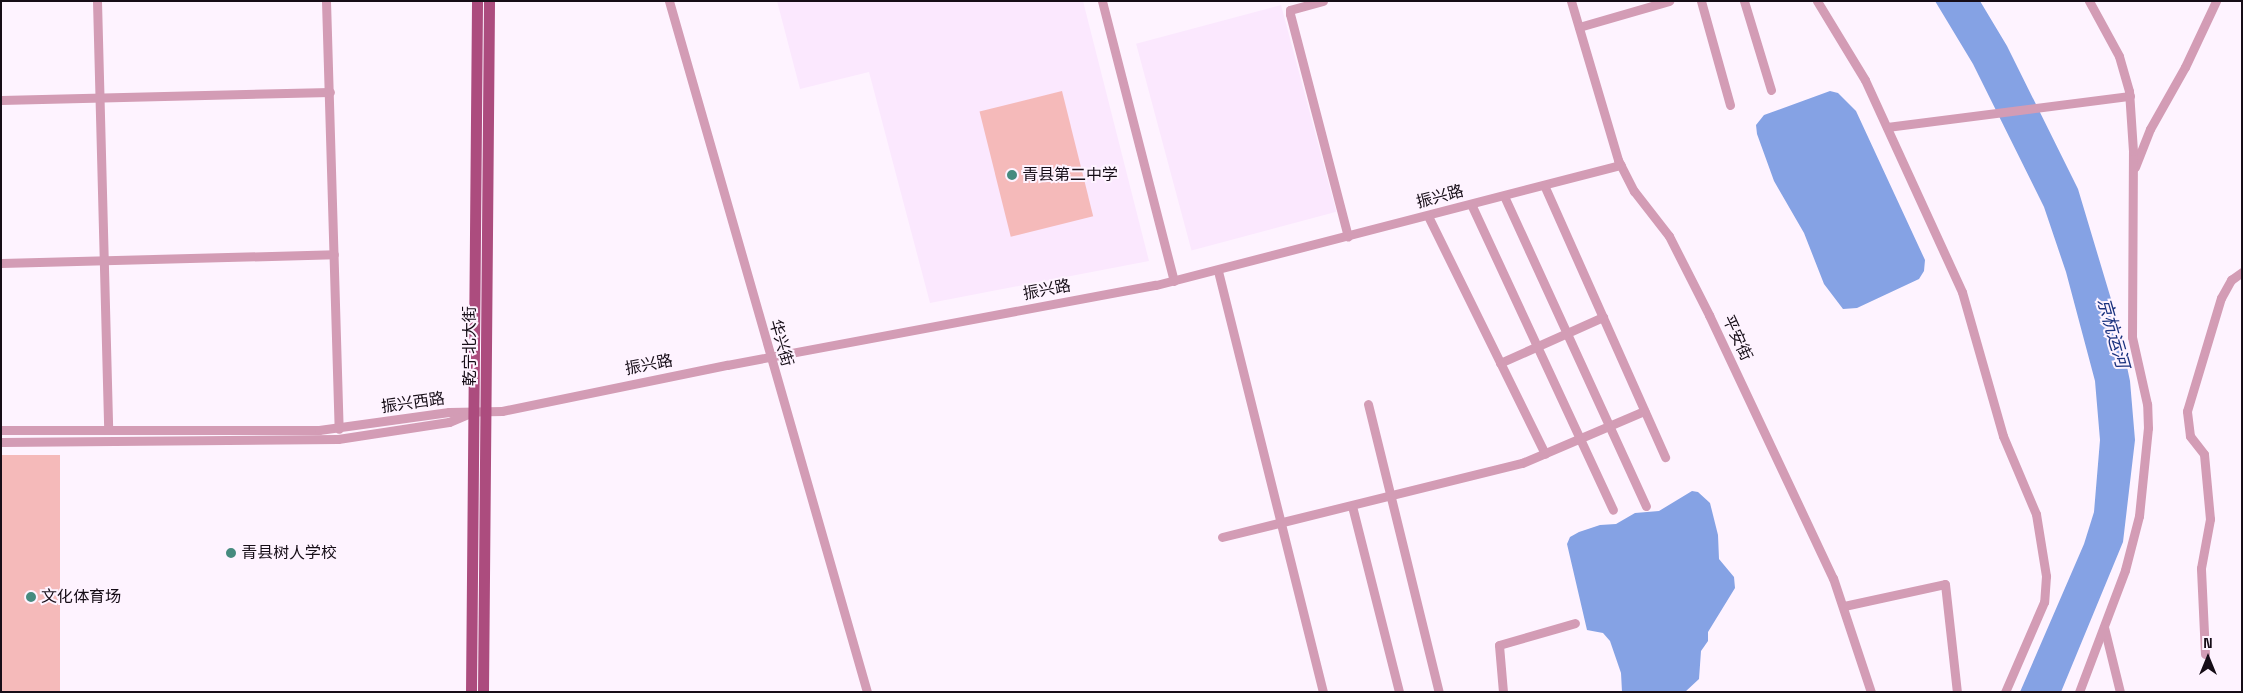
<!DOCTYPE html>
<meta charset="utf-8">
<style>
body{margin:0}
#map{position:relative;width:2243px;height:693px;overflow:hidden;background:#fef3ff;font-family:"Space Grotesk","Noto Sans SC",sans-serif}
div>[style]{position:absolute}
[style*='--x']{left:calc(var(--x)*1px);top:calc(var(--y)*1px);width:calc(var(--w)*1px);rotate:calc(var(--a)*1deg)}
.built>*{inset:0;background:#fbe8fe;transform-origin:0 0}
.green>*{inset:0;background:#f5baba;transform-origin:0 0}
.water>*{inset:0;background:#85a2e4}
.minor>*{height:9px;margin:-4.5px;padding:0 4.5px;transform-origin:4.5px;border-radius:4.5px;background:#d39cb5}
.major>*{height:11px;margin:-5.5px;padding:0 5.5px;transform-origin:5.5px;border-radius:5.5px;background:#ac4c7e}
.dots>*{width:14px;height:14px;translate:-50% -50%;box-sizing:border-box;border:2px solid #fef3ff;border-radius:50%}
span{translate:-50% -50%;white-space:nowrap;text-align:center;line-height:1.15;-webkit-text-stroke:4px #fef3ff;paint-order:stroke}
.poi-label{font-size:16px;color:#160d17}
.left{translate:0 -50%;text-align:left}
.street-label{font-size:16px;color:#160d17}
.water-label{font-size:18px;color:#19317e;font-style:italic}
.frame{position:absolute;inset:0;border:2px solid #160d17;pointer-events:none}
.north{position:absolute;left:2183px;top:633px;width:50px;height:50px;-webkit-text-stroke:4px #fef3ff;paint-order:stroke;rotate:0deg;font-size:14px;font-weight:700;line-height:20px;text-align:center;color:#160d17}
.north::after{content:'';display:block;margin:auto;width:18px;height:22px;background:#160d17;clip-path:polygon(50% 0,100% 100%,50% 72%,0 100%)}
</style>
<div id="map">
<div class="built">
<div style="clip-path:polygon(777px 1px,1083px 1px,1149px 261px,930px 303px,869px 72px,800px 89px)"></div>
<div style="left:1281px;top:5px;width:214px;height:150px;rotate:75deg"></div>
</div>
<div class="green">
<div style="left:1062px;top:91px;width:129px;height:85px;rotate:76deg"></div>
<div style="left:60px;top:455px;width:237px;height:59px;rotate:90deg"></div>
</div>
<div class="water">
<div style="clip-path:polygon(1935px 1px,1980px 1px,2007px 46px,2078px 189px,2117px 319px,2130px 381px,2135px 440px,2123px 542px,2061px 692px,2020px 692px,2084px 544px,2094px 512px,2100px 440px,2095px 381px,2066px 272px,2044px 207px,1973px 64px)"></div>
<div style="clip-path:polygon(1830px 91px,1838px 93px,1856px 111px,1925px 260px,1924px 271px,1919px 279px,1857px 308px,1843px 309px,1824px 284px,1804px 233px,1774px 181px,1757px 134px,1756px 125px,1764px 115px)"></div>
<div style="clip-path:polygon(1692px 491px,1698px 492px,1710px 503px,1718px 535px,1719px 559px,1734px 577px,1735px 588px,1708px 632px,1708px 641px,1701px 651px,1699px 679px,1685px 692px,1622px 692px,1621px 673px,1610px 641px,1603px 633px,1587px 630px,1567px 544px,1570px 537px,1579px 532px,1600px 525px,1616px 524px,1635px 513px,1659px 511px)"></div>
</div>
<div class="minor">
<div style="--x:97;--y:1;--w:428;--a:88.5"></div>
<div style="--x:326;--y:1;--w:428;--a:88.3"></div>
<div style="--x:669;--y:1;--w:719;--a:74.01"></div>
<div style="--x:1102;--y:1;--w:289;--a:75.6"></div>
<div style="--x:1323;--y:1;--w:34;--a:165"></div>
<div style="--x:1290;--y:10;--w:4;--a:90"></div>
<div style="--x:1290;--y:14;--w:230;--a:75.4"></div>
<div style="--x:1571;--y:1;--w:166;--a:73.5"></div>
<div style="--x:1618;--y:160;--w:35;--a:63"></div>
<div style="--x:1634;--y:191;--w:57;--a:52.1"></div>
<div style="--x:1669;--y:236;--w:89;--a:63.1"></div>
<div style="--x:1709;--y:315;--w:291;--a:64.8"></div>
<div style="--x:1833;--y:578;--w:120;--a:71.6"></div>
<div style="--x:1701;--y:1;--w:108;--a:74.4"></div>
<div style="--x:1744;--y:1;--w:93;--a:73.1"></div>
<div style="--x:1817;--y:1;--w:92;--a:58.7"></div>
<div style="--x:1865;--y:80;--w:233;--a:65.4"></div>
<div style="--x:1962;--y:292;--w:150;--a:74.1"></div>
<div style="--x:2003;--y:436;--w:85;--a:67.1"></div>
<div style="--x:2036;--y:514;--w:63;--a:80.8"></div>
<div style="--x:2046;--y:576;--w:26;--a:94"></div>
<div style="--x:2044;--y:602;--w:98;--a:113.4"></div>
<div style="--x:1579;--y:27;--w:94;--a:-16.1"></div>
<div style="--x:1;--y:100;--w:329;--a:-1.4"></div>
<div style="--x:1887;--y:127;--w:245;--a:-7.3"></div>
<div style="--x:2135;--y:167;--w:41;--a:-68.5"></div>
<div style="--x:2150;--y:129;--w:71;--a:-60.6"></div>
<div style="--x:2185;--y:67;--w:73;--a:-64.8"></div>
<div style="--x:1544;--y:185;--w:298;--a:66"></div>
<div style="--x:1504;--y:196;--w:341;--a:65.4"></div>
<div style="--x:1471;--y:204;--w:337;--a:65.1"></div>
<div style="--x:1428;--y:216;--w:265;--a:63.8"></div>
<div style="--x:1;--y:263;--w:333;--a:-1.5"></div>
<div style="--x:1218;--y:271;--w:434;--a:76"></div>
<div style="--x:1500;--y:363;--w:113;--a:-24.1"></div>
<div style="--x:1368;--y:404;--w:297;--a:76.2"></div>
<div style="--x:1;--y:430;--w:318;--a:0"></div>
<div style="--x:319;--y:430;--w:131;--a:-7.9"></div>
<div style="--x:449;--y:412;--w:53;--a:-1.1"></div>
<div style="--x:502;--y:411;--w:230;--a:-11.6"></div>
<div style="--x:727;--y:365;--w:436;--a:-10.6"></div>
<div style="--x:1156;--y:285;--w:480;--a:-14.5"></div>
<div style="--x:1;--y:442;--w:337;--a:-0.5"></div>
<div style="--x:338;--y:439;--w:112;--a:-8.7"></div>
<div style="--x:449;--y:422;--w:21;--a:-23"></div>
<div style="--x:1352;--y:506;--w:192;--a:75.8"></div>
<div style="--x:1222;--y:537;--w:309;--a:-13.9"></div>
<div style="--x:1522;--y:463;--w:133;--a:-23.1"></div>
<div style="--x:1844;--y:606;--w:103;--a:-12.3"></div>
<div style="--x:1945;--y:584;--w:109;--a:83.7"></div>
<div style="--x:2104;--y:627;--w:67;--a:76.2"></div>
<div style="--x:2205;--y:654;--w:86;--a:-92.7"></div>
<div style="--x:2201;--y:568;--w:50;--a:-79.6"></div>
<div style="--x:2210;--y:519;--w:65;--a:-95.3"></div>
<div style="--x:2204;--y:454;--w:23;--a:-128"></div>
<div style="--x:2190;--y:436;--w:25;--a:-97"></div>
<div style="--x:2187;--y:411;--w:118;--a:-73.3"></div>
<div style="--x:2221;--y:298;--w:21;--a:-61"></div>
<div style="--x:2231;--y:280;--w:14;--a:-36"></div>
<div style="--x:1503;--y:692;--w:47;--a:-94.9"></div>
<div style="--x:1499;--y:645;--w:79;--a:-16.1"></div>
<div style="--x:2079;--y:692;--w:130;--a:-69.3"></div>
<div style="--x:2125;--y:570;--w:56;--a:-75.5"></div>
<div style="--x:2139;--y:516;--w:88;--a:-84.2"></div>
<div style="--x:2148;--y:428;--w:24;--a:-92"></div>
<div style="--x:2147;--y:404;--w:69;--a:-102.6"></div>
<div style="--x:2132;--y:337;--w:186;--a:-89.7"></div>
<div style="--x:2133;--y:151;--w:60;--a:-93.8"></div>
<div style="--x:2129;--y:91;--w:36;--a:-106"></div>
<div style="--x:2119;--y:56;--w:63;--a:-118.6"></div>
</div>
<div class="major">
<div style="--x:471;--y:692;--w:691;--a:-89.5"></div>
<div style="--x:483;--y:692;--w:691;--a:-89.5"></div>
</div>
<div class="dots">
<div style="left:1012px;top:175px;background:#468b7f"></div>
<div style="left:231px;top:553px;background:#468b7f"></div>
<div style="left:31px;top:597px;background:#468b7f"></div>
</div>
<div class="poi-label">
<span class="left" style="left:1022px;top:175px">青县第二中学</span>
<span class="left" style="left:241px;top:553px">青县树人学校</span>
<span class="left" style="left:41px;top:597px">文化体育场</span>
</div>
<div class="street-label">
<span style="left:1440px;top:197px;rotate:-15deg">振兴路</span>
<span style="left:1047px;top:290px;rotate:-11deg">振兴路</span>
<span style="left:1737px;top:338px;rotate:65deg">平安街</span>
<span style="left:781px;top:343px;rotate:74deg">华兴街</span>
<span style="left:470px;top:346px;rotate:-90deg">乾宁北大街</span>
<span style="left:649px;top:365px;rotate:-11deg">振兴路</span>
<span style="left:413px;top:403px;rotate:-8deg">振兴西路</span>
</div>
<div class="water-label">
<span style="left:2113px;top:333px;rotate:74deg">京杭运河</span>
</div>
<div class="frame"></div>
<div class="north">N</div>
</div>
